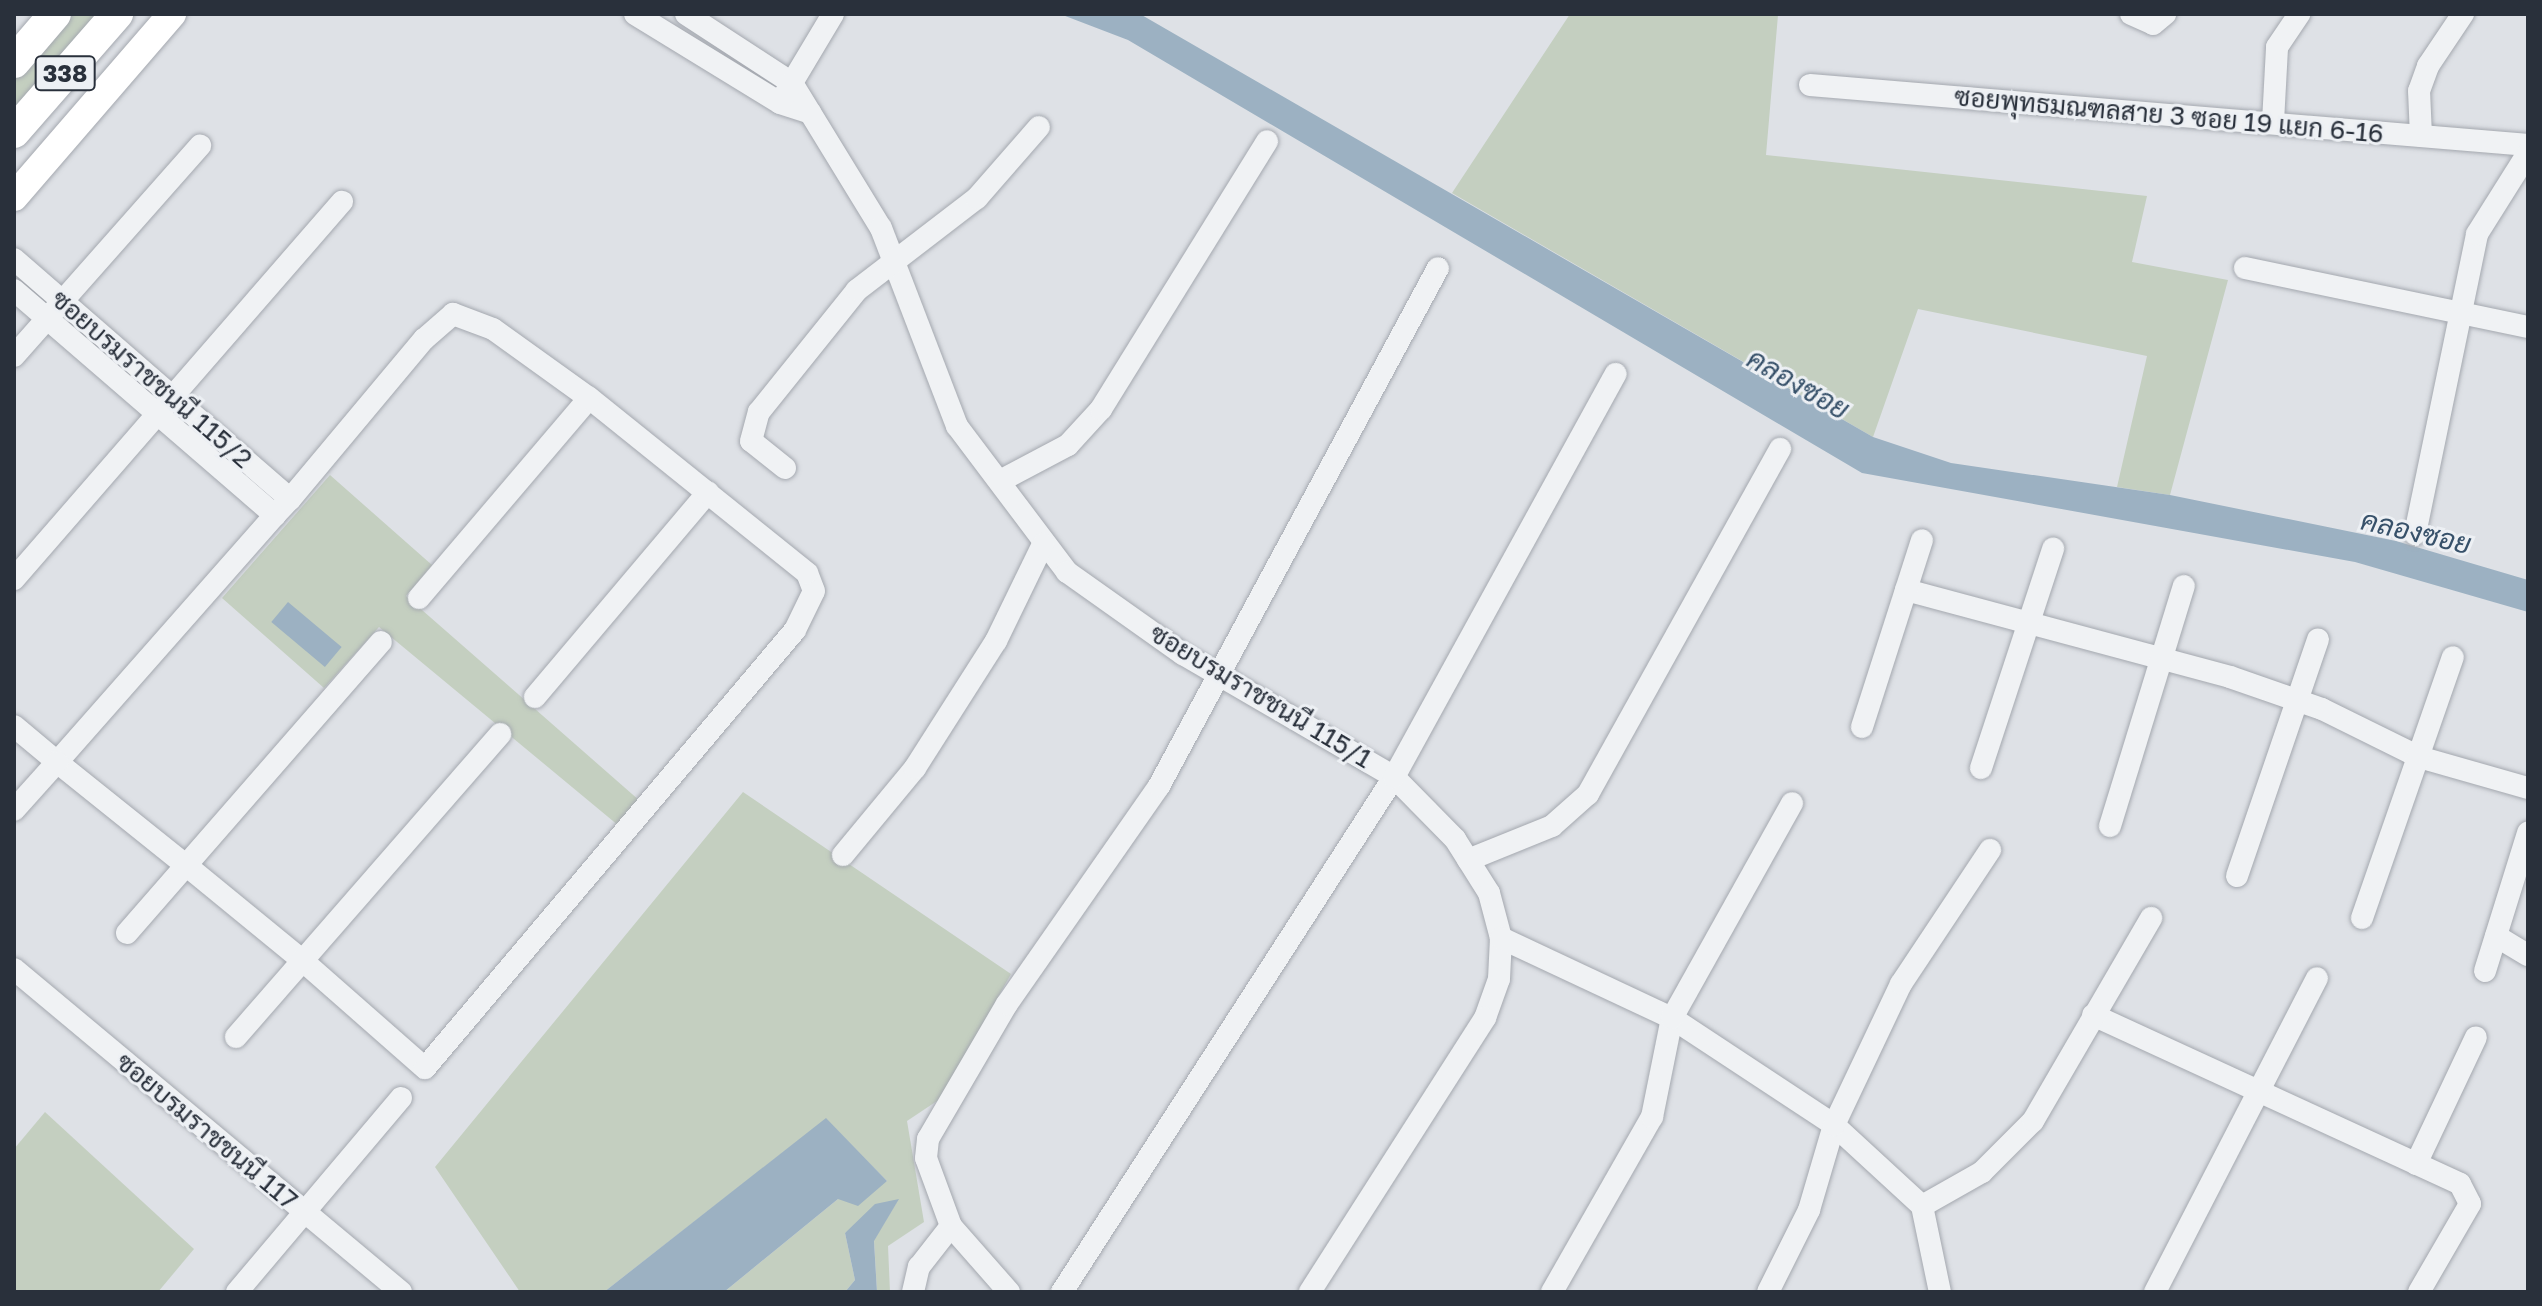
<!DOCTYPE html>
<meta charset="utf-8">
<style>
body{margin:0}
#map{position:relative;width:2542px;height:1306px;overflow:hidden;background:#dee1e6;font-family:"Golos Text",Sarabun,sans-serif}
div>[style]{position:absolute}
[style*='--x']{left:calc(var(--x)*1px);top:calc(var(--y)*1px);width:calc(var(--w)*1px);rotate:calc(var(--a)*1deg)}
.green>*{inset:0;background:#c4cfc0}
.water>*{inset:0;background:#9cb1c2;transform-origin:0 0}
.roads{filter:drop-shadow(0 0 2px #a4a8af) drop-shadow(0 0 2px #a4a8af)}
.minor>*{height:22px;margin:-11px;padding:0 11px;transform-origin:11px;border-radius:11px;background:#f0f2f4}
.major>*{height:28px;margin:-14px;padding:0 14px;transform-origin:14px;border-radius:14px;background:#fff}
.highway>*{height:32px;margin:-16px;padding:0 16px;transform-origin:16px;border-radius:16px;background:#fff}
span{translate:-50% -50%;white-space:nowrap;text-align:center;line-height:1.15;-webkit-text-stroke:6px #edf0f4;paint-order:stroke}
.shield-label span{padding:2px 6px;background:#edf0f4;border:2px solid;border-radius:6px;-webkit-text-stroke-width:0}
.shield-label{font-size:24px;color:#29303b;font-weight:700}
.street-label{font-size:26px;color:#29303b}
.water-label{font-size:28px;color:#37516a;font-style:italic}
.frame{position:absolute;inset:0;border:16px solid #29303b;pointer-events:none}
</style>
<div id="map">
<div class="green">
<div style="clip-path:polygon(71px 14px,104px 14px,14px 118px,14px 80px)"></div>
<div style="clip-path:polygon(1570px 14px,1778px 15px,1766px 155px,2147px 196px,2132px 262px,2228px 280px,2170px 495px,2117px 487px,2147px 356px,1918px 309px,1873px 437px,1452px 193px)"></div>
<div style="clip-path:polygon(330px 475px,432px 565px,406px 596px,640px 801px,619px 826px,379px 627px,324px 688px,222px 598px)"></div>
<div style="clip-path:polygon(743px 792px,1011px 974px,940px 1099px,907px 1121px,924px 1222px,888px 1246px,890px 1292px,877px 1292px,874px 1240px,898px 1200px,845px 1233px,855px 1280px,845px 1292px,724px 1292px,838px 1199px,887px 1181px,826px 1119px,604px 1292px,520px 1292px,435px 1167px)"></div>
<div style="clip-path:polygon(45px 1112px,194px 1249px,158px 1292px,14px 1292px,14px 1149px)"></div>
</div>
<div class="water">
<div style="clip-path:polygon(1060px 14px,1140px 14px,1873px 437px,1951px 463px,2170px 495px,2396px 541px,2528px 580px,2528px 612px,2355px 562px,1862px 473px,1128px 40px)"></div>
<div style="left:288px;top:602px;width:70px;height:26px;rotate:40deg"></div>
<div style="clip-path:polygon(826px 1118px,887px 1181px,858px 1206px,838px 1199px,724px 1292px,604px 1292px)"></div>
<div style="clip-path:polygon(899px 1199px,874px 1241px,877px 1292px,845px 1292px,855px 1280px,845px 1233px,875px 1204px)"></div>
</div>
<div class="roads">
<div class="minor">
<div style="--x:635;--y:14;--w:170;--a:31.5"></div>
<div style="--x:780;--y:103;--w:32;--a:18"></div>
<div style="--x:686;--y:14;--w:126;--a:33.1"></div>
<div style="--x:792;--y:83;--w:170;--a:58.5"></div>
<div style="--x:881;--y:228;--w:212;--a:69"></div>
<div style="--x:957;--y:426;--w:183;--a:53"></div>
<div style="--x:1067;--y:572;--w:142;--a:35.3"></div>
<div style="--x:1183;--y:654;--w:244;--a:30.2"></div>
<div style="--x:1394;--y:777;--w:87;--a:45.5"></div>
<div style="--x:1455;--y:839;--w:64;--a:57.8"></div>
<div style="--x:1489;--y:893;--w:47;--a:75.1"></div>
<div style="--x:1501;--y:938;--w:41;--a:92.8"></div>
<div style="--x:1499;--y:979;--w:41;--a:109.7"></div>
<div style="--x:1485;--y:1018;--w:325;--a:122.6"></div>
<div style="--x:2131;--y:14;--w:24;--a:24"></div>
<div style="--x:2153;--y:24;--w:16;--a:-40"></div>
<div style="--x:1810;--y:85;--w:721;--a:4.78"></div>
<div style="--x:784;--y:96;--w:96;--a:-59.1"></div>
<div style="--x:2273;--y:122;--w:75;--a:-86.9"></div>
<div style="--x:2277;--y:47;--w:40;--a:-56"></div>
<div style="--x:2421;--y:136;--w:45;--a:-92.5"></div>
<div style="--x:2419;--y:91;--w:27;--a:-70"></div>
<div style="--x:2428;--y:66;--w:63;--a:-56.1"></div>
<div style="--x:14;--y:259;--w:366;--a:41"></div>
<div style="--x:2245;--y:268;--w:289;--a:11.8"></div>
<div style="--x:14;--y:290;--w:345;--a:40.8"></div>
<div style="--x:14;--y:356;--w:281;--a:-48.5"></div>
<div style="--x:785;--y:468;--w:43;--a:-141.5"></div>
<div style="--x:751;--y:441;--w:30;--a:-75"></div>
<div style="--x:759;--y:412;--w:156;--a:-51.2"></div>
<div style="--x:857;--y:290;--w:151;--a:-37.5"></div>
<div style="--x:977;--y:198;--w:94;--a:-48.9"></div>
<div style="--x:1000;--y:481;--w:77;--a:-27.9"></div>
<div style="--x:1068;--y:445;--w:49;--a:-47.5"></div>
<div style="--x:1101;--y:409;--w:315;--a:-58.2"></div>
<div style="--x:2415;--y:534;--w:306;--a:-78.3"></div>
<div style="--x:2477;--y:234;--w:96;--a:-57.8"></div>
<div style="--x:14;--y:579;--w:500;--a:-49"></div>
<div style="--x:1906;--y:590;--w:335;--a:15"></div>
<div style="--x:2230;--y:677;--w:97;--a:19.2"></div>
<div style="--x:2322;--y:709;--w:108;--a:26.3"></div>
<div style="--x:2419;--y:757;--w:113;--a:15.9"></div>
<div style="--x:419;--y:598;--w:262;--a:-49.6"></div>
<div style="--x:535;--y:697;--w:268;--a:-49.8"></div>
<div style="--x:14;--y:726;--w:56;--a:39.9"></div>
<div style="--x:57;--y:762;--w:166;--a:38.7"></div>
<div style="--x:187;--y:866;--w:150;--a:39.3"></div>
<div style="--x:303;--y:961;--w:162;--a:41.3"></div>
<div style="--x:425;--y:1068;--w:573;--a:-49.81"></div>
<div style="--x:795;--y:630;--w:43;--a:-64"></div>
<div style="--x:814;--y:591;--w:19;--a:-111"></div>
<div style="--x:807;--y:573;--w:280;--a:-141.2"></div>
<div style="--x:589;--y:398;--w:118;--a:-144.3"></div>
<div style="--x:493;--y:329;--w:43;--a:-159.4"></div>
<div style="--x:453;--y:314;--w:38;--a:139"></div>
<div style="--x:424;--y:339;--w:209;--a:129.9"></div>
<div style="--x:290;--y:499;--w:22;--a:133"></div>
<div style="--x:275;--y:515;--w:329;--a:131.4"></div>
<div style="--x:57;--y:762;--w:64;--a:131.9"></div>
<div style="--x:1862;--y:727;--w:196;--a:-72.2"></div>
<div style="--x:1981;--y:768;--w:231;--a:-71.8"></div>
<div style="--x:2110;--y:826;--w:251;--a:-72.9"></div>
<div style="--x:843;--y:855;--w:113;--a:-50.4"></div>
<div style="--x:915;--y:768;--w:151;--a:-57.5"></div>
<div style="--x:996;--y:641;--w:108;--a:-64.1"></div>
<div style="--x:1468;--y:860;--w:91;--a:-22"></div>
<div style="--x:1552;--y:826;--w:48;--a:-41.6"></div>
<div style="--x:1588;--y:794;--w:395;--a:-60.9"></div>
<div style="--x:2237;--y:876;--w:250;--a:-71.1"></div>
<div style="--x:2362;--y:918;--w:276;--a:-70.8"></div>
<div style="--x:127;--y:933;--w:386;--a:-48.9"></div>
<div style="--x:2496;--y:936;--w:37;--a:31"></div>
<div style="--x:1501;--y:938;--w:189;--a:25.1"></div>
<div style="--x:1672;--y:1018;--w:194;--a:33.4"></div>
<div style="--x:1834;--y:1125;--w:120;--a:42.6"></div>
<div style="--x:1922;--y:1206;--w:88;--a:78.2"></div>
<div style="--x:14;--y:969;--w:504;--a:39.85"></div>
<div style="--x:2485;--y:971;--w:145;--a:-72.7"></div>
<div style="--x:2093;--y:1015;--w:404;--a:24.7"></div>
<div style="--x:2460;--y:1184;--w:22;--a:63"></div>
<div style="--x:2470;--y:1204;--w:102;--a:120.1"></div>
<div style="--x:236;--y:1037;--w:402;--a:-48.9"></div>
<div style="--x:2416;--y:1164;--w:140;--a:-64.7"></div>
<div style="--x:1922;--y:1206;--w:69;--a:-29.5"></div>
<div style="--x:1982;--y:1172;--w:72;--a:-45"></div>
<div style="--x:2033;--y:1121;--w:235;--a:-59.8"></div>
<div style="--x:237;--y:1292;--w:254;--a:-49.8"></div>
<div style="--x:913;--y:1292;--w:26;--a:-77"></div>
<div style="--x:919;--y:1267;--w:52;--a:-52"></div>
<div style="--x:1009;--y:1292;--w:88;--a:-131.3"></div>
<div style="--x:951;--y:1226;--w:72;--a:-110.2"></div>
<div style="--x:926;--y:1158;--w:19;--a:-84"></div>
<div style="--x:928;--y:1139;--w:156;--a:-59.7"></div>
<div style="--x:1007;--y:1004;--w:266;--a:-55.1"></div>
<div style="--x:1159;--y:786;--w:588;--a:-61.69"></div>
<div style="--x:1062;--y:1292;--w:613;--a:-57.19"></div>
<div style="--x:1394;--y:777;--w:460;--a:-61.2"></div>
<div style="--x:1552;--y:1292;--w:202;--a:-60.3"></div>
<div style="--x:1652;--y:1117;--w:101;--a:-78.6"></div>
<div style="--x:1672;--y:1018;--w:246;--a:-60.8"></div>
<div style="--x:1768;--y:1292;--w:92;--a:-63.4"></div>
<div style="--x:1809;--y:1210;--w:89;--a:-73.6"></div>
<div style="--x:1834;--y:1125;--w:156;--a:-64.6"></div>
<div style="--x:1901;--y:984;--w:161;--a:-56.4"></div>
<div style="--x:2155;--y:1292;--w:353;--a:-62.7"></div>
</div>
<div class="major">
<div style="--x:14;--y:197;--w:242;--a:-49.2"></div>
</div>
<div class="highway">
<div style="--x:14;--y:62;--w:63;--a:-49.5"></div>
<div style="--x:14;--y:132;--w:157;--a:-48.9"></div>
</div>
</div>
<div class="shield-label">
<span style="left:65px;top:73px">338</span>
</div>
<div class="street-label">
<span style="left:2169px;top:115px;rotate:5deg">ซอยพุทธมณฑลสาย 3 ซอย 19 แยก 6-16</span>
<span style="left:152px;top:379px;rotate:41deg">ซอยบรมราชชนนี 115/2</span>
<span style="left:1261px;top:696px;rotate:31deg">ซอยบรมราชชนนี 115/1</span>
<span style="left:207px;top:1131px;rotate:40deg">ซอยบรมราชชนนี 117</span>
</div>
<div class="water-label">
<span style="left:1798px;top:384px;rotate:30deg">คลองซอย</span>
<span style="left:2416px;top:532px;rotate:13deg">คลองซอย</span>
</div>
<div class="frame"></div>
</div>
